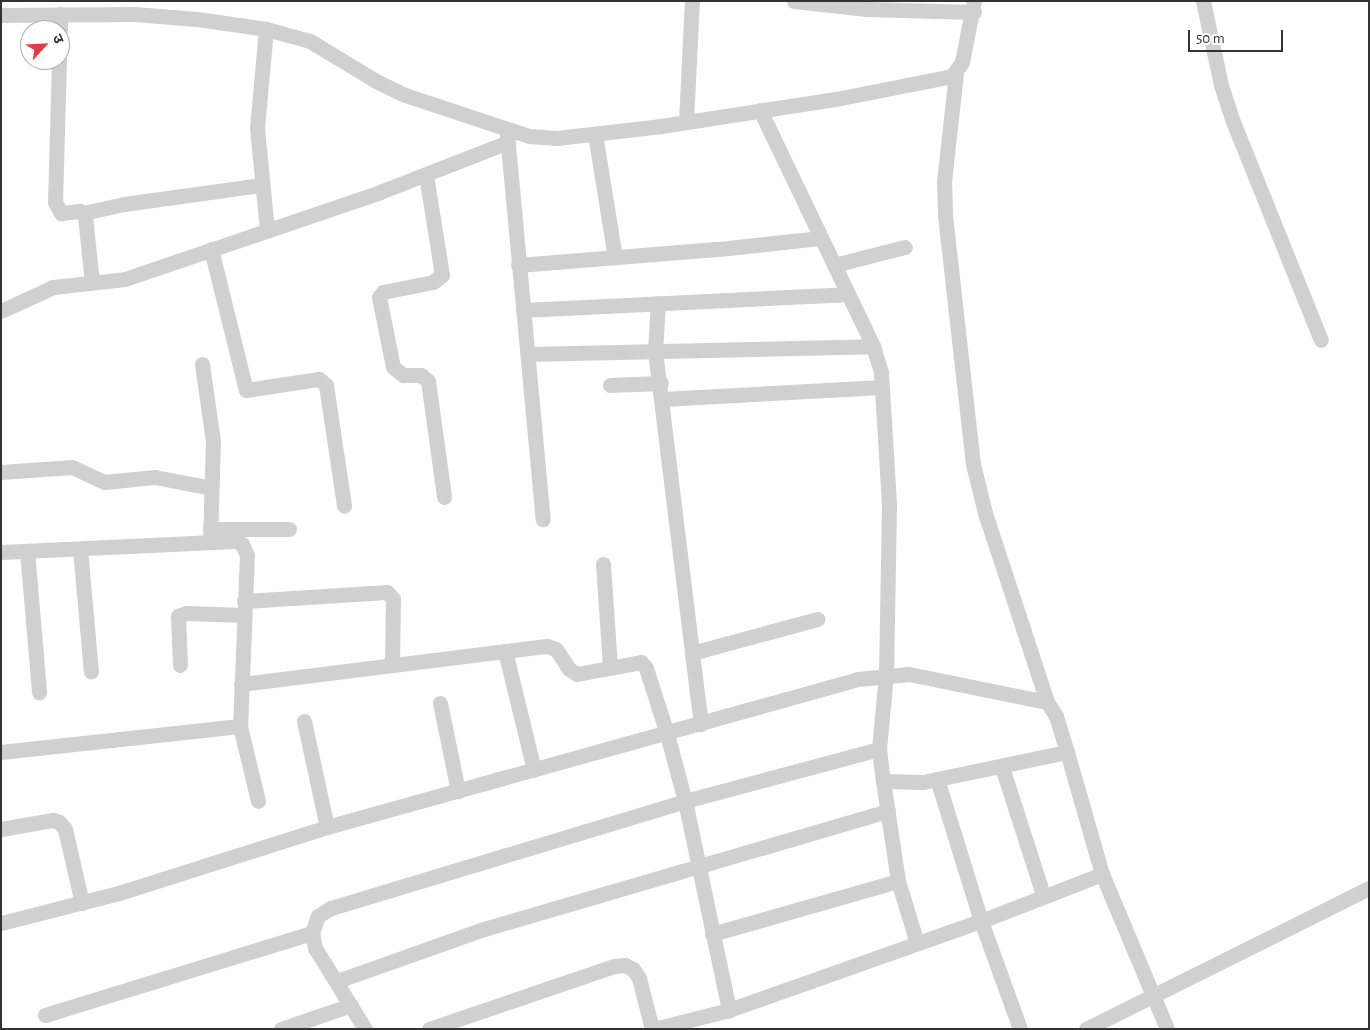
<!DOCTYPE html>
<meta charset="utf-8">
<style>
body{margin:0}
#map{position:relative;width:1370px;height:1030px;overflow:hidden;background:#fff;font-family:"Alegreya Sans","Noto Sans Devanagari",sans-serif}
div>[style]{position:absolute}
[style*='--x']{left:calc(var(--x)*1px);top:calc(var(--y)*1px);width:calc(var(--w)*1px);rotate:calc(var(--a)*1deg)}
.minor>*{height:15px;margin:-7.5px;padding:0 7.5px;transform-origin:7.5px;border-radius:7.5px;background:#d0d0d0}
span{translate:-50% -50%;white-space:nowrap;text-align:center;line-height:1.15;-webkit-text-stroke:5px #fff;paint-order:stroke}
.frame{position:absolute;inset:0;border:2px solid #333;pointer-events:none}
.north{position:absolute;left:20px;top:20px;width:50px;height:50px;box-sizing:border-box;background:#fff;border:1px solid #adadad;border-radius:50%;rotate:65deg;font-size:14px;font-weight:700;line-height:20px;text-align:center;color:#333}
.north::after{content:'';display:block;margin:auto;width:18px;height:22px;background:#e63946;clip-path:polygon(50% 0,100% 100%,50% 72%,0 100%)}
.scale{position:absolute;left:1188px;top:30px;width:95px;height:22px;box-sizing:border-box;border:2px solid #333;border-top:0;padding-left:6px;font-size:15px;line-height:18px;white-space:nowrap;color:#333;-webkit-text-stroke:4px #fff;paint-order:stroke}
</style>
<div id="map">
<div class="minor">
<div style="--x:794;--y:1;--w:73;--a:6.3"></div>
<div style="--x:867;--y:9;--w:107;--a:1.6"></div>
<div style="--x:1203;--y:1;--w:86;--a:77.9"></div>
<div style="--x:1221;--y:85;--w:36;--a:72"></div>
<div style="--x:1232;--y:119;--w:238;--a:68.1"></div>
<div style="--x:1;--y:15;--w:133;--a:-0.4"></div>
<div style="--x:134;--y:14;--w:63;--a:4.5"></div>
<div style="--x:197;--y:19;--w:70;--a:8.2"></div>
<div style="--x:266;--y:29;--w:46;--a:15.3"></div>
<div style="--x:310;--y:41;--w:77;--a:31.2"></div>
<div style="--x:376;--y:81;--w:32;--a:26"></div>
<div style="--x:405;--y:95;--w:131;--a:18.3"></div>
<div style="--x:529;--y:136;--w:28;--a:4"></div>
<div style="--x:557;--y:138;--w:105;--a:-6.6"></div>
<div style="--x:661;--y:126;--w:182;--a:-8.8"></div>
<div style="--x:841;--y:98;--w:113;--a:-11.2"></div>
<div style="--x:952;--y:76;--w:17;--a:-54"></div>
<div style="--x:962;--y:62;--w:62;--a:-78.9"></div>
<div style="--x:266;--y:29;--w:99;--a:95.2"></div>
<div style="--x:257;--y:128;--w:102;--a:84.4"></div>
<div style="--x:60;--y:30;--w:16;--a:-90"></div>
<div style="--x:59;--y:60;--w:142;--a:91.6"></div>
<div style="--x:55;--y:202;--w:13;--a:61"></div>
<div style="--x:61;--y:213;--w:19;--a:-6"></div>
<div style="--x:80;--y:211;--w:7;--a:45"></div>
<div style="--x:85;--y:216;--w:67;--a:84"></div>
<div style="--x:956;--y:73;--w:109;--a:96.3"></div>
<div style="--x:944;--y:181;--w:34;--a:88"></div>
<div style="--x:945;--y:215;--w:251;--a:83.6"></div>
<div style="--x:973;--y:464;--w:50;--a:76.2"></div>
<div style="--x:985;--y:513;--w:199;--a:71.8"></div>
<div style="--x:760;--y:110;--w:262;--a:64.4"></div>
<div style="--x:873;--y:346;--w:28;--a:73"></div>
<div style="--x:881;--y:373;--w:132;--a:86.5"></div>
<div style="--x:889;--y:505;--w:169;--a:91"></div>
<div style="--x:886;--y:674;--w:75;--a:95.3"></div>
<div style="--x:879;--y:749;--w:32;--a:83"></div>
<div style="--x:686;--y:122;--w:121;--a:-87.2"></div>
<div style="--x:507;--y:134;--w:387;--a:84.7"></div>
<div style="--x:595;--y:134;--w:125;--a:80.8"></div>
<div style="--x:426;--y:175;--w:101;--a:80.9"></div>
<div style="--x:442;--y:275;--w:11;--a:142"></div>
<div style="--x:433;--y:282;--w:51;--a:168.7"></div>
<div style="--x:383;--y:292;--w:6;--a:129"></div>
<div style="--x:379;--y:297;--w:71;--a:78.7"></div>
<div style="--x:393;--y:367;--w:13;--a:39"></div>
<div style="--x:403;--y:375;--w:18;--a:0"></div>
<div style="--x:421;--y:375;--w:9;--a:41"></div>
<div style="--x:428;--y:381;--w:117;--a:82.1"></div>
<div style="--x:83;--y:213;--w:42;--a:-12.4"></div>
<div style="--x:124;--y:204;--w:138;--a:-7.9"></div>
<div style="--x:211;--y:249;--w:145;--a:76.1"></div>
<div style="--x:246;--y:390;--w:74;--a:-8.6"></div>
<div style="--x:319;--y:379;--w:9;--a:41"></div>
<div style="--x:326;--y:385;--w:122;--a:81.5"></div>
<div style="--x:518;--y:265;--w:202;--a:-4.6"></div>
<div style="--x:719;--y:249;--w:103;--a:-6.2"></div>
<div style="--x:834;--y:265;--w:73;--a:-14.2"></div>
<div style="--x:658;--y:303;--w:48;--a:93.6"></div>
<div style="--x:655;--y:351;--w:376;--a:83"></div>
<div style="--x:523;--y:310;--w:324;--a:-2.8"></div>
<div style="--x:1;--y:311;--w:57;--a:-24.8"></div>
<div style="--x:53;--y:287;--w:72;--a:-6.3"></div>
<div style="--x:125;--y:279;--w:269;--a:-18.8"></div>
<div style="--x:380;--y:192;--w:137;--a:-21.3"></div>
<div style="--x:528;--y:354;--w:345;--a:-1.3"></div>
<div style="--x:202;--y:364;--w:78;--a:81.9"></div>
<div style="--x:213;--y:441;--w:101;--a:91.7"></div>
<div style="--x:610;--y:385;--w:51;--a:-2.2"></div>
<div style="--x:662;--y:399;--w:220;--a:-3.1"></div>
<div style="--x:1;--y:472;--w:71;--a:-4"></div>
<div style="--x:72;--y:467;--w:35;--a:25"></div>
<div style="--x:104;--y:482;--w:51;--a:-5.6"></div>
<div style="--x:155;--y:477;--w:57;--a:11.1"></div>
<div style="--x:210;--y:529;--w:79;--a:0"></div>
<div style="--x:80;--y:549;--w:123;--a:84.9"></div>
<div style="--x:27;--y:551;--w:142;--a:85.1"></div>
<div style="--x:1;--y:552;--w:235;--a:-2.7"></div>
<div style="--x:236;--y:541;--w:7;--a:27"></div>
<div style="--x:242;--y:544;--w:12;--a:66"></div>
<div style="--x:247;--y:555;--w:171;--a:92.3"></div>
<div style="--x:240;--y:726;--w:77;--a:76.5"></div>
<div style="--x:603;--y:564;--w:103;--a:86.1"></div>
<div style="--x:244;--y:601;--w:143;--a:-3.6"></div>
<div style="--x:387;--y:592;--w:9;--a:49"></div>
<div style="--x:393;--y:599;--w:66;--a:90.9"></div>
<div style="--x:505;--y:651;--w:122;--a:76.3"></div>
<div style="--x:692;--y:653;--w:130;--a:-15.2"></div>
<div style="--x:180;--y:665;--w:49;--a:-92.3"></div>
<div style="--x:178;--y:616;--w:9;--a:-21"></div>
<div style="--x:186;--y:613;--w:57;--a:2"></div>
<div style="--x:241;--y:684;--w:308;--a:-7.1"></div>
<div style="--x:547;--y:646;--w:9;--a:18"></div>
<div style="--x:556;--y:649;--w:24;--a:57"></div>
<div style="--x:569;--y:669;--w:9;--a:32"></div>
<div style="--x:577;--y:674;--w:65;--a:-10.6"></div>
<div style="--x:641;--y:662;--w:8;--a:50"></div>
<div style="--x:646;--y:668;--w:69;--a:72.3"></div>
<div style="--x:667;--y:734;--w:69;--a:75"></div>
<div style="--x:685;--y:801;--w:214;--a:78.1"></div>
<div style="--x:440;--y:703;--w:90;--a:78.4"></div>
<div style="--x:304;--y:721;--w:108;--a:77.8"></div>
<div style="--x:1;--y:752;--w:240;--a:-6.2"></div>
<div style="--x:1002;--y:767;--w:134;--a:72.2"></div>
<div style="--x:937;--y:779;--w:149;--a:72.8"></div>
<div style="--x:981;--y:921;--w:115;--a:70.1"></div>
<div style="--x:1;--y:829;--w:53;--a:-9.8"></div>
<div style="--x:53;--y:820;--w:6;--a:18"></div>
<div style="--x:59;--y:822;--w:9;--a:49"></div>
<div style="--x:65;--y:829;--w:76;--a:77.1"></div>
<div style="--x:1;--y:923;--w:122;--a:-14.3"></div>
<div style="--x:119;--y:893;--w:218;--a:-17.6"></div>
<div style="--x:327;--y:827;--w:551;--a:-15.57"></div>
<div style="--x:858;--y:679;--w:51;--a:-5.6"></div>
<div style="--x:909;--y:674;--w:141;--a:11.5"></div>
<div style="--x:1047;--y:702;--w:17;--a:57"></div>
<div style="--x:1056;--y:716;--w:38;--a:73"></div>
<div style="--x:1067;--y:752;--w:127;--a:74"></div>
<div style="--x:1102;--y:874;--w:168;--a:67.2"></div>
<div style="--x:712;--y:934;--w:193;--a:-15.9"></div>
<div style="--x:917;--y:943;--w:65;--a:-107"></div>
<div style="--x:898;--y:881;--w:101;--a:-98.5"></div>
<div style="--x:883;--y:781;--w:40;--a:1.4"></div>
<div style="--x:923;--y:782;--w:147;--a:-11.8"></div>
<div style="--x:337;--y:981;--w:156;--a:-19.5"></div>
<div style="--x:484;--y:929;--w:421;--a:-16.3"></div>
<div style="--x:45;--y:1015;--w:279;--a:-17.1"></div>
<div style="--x:281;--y:1029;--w:74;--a:-18.9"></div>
<div style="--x:365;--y:1029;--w:95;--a:-121.7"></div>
<div style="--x:315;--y:948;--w:15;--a:-101"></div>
<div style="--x:312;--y:933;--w:18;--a:-71"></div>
<div style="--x:318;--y:916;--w:15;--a:-32"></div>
<div style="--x:331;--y:908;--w:370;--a:-16.8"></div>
<div style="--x:685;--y:801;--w:201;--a:-15"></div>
<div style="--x:429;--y:1029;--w:195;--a:-18.8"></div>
<div style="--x:614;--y:966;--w:11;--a:-5"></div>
<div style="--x:625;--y:965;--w:9;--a:27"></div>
<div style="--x:633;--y:969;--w:11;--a:56"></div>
<div style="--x:639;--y:978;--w:53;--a:75.7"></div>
<div style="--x:654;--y:1029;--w:77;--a:-14.2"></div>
<div style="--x:729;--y:1010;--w:267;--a:-19.5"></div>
<div style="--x:981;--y:921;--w:130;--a:-21.2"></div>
<div style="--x:1086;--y:1029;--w:316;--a:-26.5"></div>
</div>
<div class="frame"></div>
<div class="north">उ</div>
<div class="scale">50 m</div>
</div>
